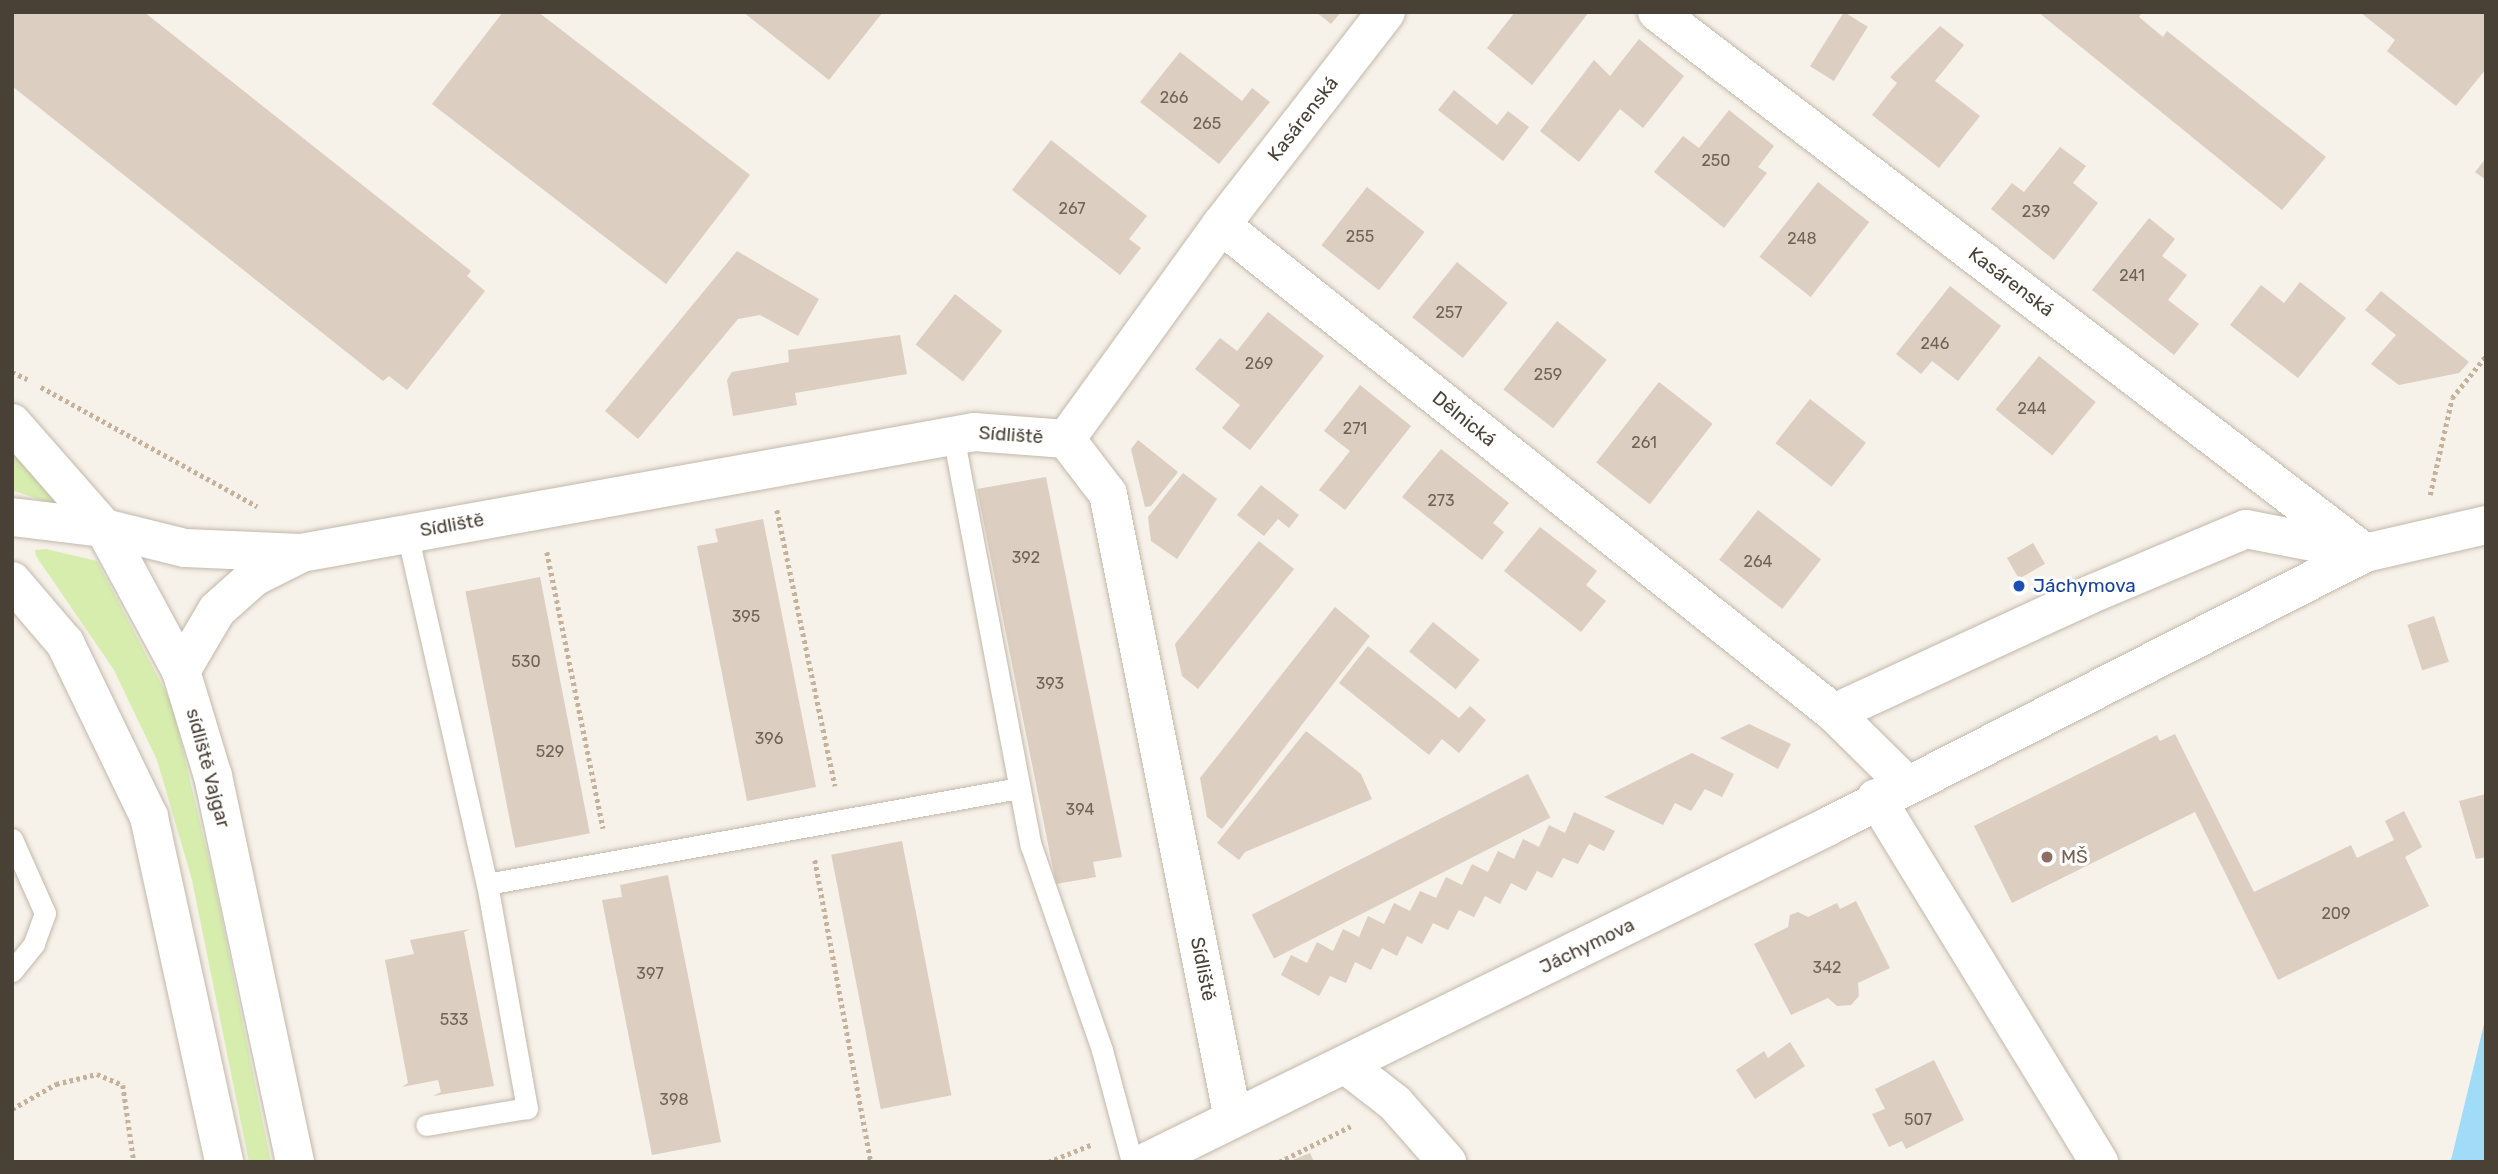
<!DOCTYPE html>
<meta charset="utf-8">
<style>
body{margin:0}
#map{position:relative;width:2498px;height:1174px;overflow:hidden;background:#f6f1e9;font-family:Rubik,sans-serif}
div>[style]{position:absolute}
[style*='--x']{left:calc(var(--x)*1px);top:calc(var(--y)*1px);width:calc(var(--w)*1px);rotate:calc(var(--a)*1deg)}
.green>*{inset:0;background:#d7edae}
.water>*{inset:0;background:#a0dcf7}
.building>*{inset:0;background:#dccec0;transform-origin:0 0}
.path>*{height:4.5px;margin-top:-2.25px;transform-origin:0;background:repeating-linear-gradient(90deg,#c6b29a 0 3.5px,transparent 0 7px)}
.roads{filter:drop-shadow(0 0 2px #c2b8aa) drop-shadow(0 0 2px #c2b8aa)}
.service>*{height:21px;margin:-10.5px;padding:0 10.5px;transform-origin:10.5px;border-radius:10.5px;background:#fff}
.minor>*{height:38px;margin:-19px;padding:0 19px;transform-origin:19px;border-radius:19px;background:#fff}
.dots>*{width:19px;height:19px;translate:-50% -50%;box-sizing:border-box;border:4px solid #fff;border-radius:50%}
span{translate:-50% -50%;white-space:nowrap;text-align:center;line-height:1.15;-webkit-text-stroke:6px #fff;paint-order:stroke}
.number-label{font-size:16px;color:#6e6458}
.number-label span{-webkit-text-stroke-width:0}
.street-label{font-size:19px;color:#4a4136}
.transit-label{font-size:19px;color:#164399}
.left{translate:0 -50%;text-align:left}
.education-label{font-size:19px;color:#785e54}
.frame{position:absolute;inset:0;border:14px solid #4a4136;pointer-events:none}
</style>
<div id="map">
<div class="green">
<div style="clip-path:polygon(12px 449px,57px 499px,52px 504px,12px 490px)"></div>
<div style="clip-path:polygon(46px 549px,97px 561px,172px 704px,215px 886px,271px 1162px,249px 1162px,192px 880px,157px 760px,114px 670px,36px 556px,35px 550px)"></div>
</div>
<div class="water">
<div style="clip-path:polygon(2486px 1016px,2486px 1162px,2450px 1162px,2452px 1156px)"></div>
</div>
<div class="building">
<div style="clip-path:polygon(12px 12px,144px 12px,471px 271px,467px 276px,485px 291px,407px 390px,389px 376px,383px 381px,12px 86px)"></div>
<div style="clip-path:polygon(503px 12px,538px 12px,750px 175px,666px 284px,432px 104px)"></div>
<div style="clip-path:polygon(743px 12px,883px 12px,829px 80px)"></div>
<div style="clip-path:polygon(1316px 12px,1341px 12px,1331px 24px)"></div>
<div style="clip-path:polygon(1515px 12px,1589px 12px,1532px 85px,1487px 48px)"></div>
<div style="left:1844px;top:12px;width:28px;height:64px;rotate:32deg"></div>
<div style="clip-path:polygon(2038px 12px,2142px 12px,2139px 17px,2163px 37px,2167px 31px,2326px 157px,2282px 210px)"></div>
<div style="clip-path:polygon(2360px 12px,2486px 12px,2486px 69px,2456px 106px,2387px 51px,2395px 40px)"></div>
<div style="clip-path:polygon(1940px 26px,1964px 45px,1935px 81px,1980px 116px,1939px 168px,1872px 115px,1897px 83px,1890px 77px)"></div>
<div style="clip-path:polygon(1639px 39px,1684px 76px,1643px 128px,1620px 109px,1579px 162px,1540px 131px,1594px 60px,1610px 76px)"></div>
<div style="clip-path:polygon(1180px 52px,1242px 101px,1252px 88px,1270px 102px,1219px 164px,1140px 102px)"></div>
<div style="clip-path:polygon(1454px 90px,1497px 125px,1508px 111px,1529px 127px,1503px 161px,1438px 110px)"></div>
<div style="clip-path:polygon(1729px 110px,1774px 146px,1758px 167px,1767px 173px,1724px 228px,1654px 172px,1683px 136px,1699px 148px)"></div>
<div style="clip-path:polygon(1051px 140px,1147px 216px,1129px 239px,1141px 248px,1120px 275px,1012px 190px)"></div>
<div style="clip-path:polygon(2060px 147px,2086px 166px,2073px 183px,2098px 203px,2054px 260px,1991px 209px,2012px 183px,2024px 192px)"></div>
<div style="clip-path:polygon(2486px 158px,2486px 180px,2475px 172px)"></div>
<div style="left:1818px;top:182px;width:65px;height:95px;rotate:38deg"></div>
<div style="left:1367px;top:187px;width:73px;height:74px;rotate:38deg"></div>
<div style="clip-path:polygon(2149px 218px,2175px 239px,2162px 256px,2187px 275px,2168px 300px,2199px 324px,2174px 355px,2092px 290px)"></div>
<div style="clip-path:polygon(737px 251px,819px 299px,798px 336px,760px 315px,738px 319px,638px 439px,605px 411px)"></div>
<div style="left:1457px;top:262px;width:65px;height:71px;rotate:39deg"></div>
<div style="clip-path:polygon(2300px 282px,2346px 318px,2298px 378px,2230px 325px,2261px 285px,2284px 303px)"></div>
<div style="clip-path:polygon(1950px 286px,2001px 326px,1958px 381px,1932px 361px,1921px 374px,1896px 354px)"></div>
<div style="clip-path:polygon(2381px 291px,2469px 362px,2459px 373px,2399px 385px,2371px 364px,2396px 335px,2365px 310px)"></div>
<div style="left:955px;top:294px;width:60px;height:64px;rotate:38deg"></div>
<div style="clip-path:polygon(1268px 312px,1324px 356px,1250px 450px,1222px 428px,1240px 405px,1195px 369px,1220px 338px,1237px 351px)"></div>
<div style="left:1557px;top:321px;width:63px;height:87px;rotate:38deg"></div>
<div style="clip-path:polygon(900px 335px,907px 374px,795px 393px,797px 405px,733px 416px,727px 380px,732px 372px,789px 362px,788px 350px)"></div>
<div style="left:2039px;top:356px;width:73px;height:69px;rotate:39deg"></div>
<div style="left:1659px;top:382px;width:68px;height:102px;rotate:38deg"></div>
<div style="clip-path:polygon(1360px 385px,1411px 426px,1345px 510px,1319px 490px,1350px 451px,1324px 431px)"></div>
<div style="left:1810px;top:399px;width:71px;height:56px;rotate:38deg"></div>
<div style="clip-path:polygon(1138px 440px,1178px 472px,1151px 506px,1145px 507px,1131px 449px)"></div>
<div style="clip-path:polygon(1441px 449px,1509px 503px,1493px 523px,1504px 532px,1482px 560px,1402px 497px)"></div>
<div style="clip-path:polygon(1183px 473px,1217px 499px,1177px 559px,1151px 541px,1148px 517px)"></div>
<div style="clip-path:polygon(1046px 477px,1122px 857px,1093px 862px,1096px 877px,1056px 884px,977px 489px)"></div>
<div style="clip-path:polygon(1261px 485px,1299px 515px,1289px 528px,1278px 519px,1264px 536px,1237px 515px)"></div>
<div style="left:1758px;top:510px;width:80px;height:63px;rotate:38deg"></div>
<div style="clip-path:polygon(763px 519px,816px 787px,747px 801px,697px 546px,718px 542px,715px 529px)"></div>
<div style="clip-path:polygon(1540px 527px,1597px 571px,1586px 585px,1606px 601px,1581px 632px,1504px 571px)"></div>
<div style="clip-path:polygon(1259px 541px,1294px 569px,1198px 689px,1182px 676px,1175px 644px)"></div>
<div style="left:2033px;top:543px;width:24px;height:30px;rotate:60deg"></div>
<div style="left:540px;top:577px;width:261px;height:76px;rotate:79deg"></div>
<div style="clip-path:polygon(1335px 607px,1370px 636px,1222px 829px,1207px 817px,1200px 778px)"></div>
<div style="left:2434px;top:616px;width:48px;height:28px;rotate:72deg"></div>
<div style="left:1433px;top:622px;width:60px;height:38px;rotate:39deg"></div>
<div style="clip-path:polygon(1368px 646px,1459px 718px,1470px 706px,1486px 720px,1459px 753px,1442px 739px,1429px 755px,1339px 683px)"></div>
<div style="clip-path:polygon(1749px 724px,1791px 744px,1778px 769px,1720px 738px)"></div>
<div style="clip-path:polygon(1306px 731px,1361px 774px,1372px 799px,1245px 852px,1239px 860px,1217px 843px)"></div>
<div style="clip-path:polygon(2175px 734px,2254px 892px,2351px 845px,2357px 858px,2394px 840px,2385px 821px,2404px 811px,2422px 847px,2405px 857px,2429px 906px,2278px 980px,2195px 812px,2012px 903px,1974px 826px,2157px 735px,2160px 741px)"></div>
<div style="clip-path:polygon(1692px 753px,1734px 774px,1722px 797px,1705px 789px,1691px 811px,1675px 803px,1663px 825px,1604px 797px)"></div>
<div style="left:1528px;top:774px;width:49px;height:310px;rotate:63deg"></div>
<div style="clip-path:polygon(2486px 794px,2486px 857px,2476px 859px,2459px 801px)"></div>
<div style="clip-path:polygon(1574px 812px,1615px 831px,1604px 851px,1589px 844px,1578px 864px,1563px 858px,1552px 878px,1537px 871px,1526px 891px,1511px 883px,1500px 904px,1485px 896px,1474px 917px,1459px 910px,1448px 930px,1433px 923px,1422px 944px,1407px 936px,1397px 956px,1382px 948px,1371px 970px,1355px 962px,1346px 983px,1330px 976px,1319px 996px,1281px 975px,1291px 955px,1307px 963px,1317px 942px,1333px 951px,1343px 929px,1359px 937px,1368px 916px,1384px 924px,1394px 903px,1410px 911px,1420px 891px,1436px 898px,1446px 877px,1462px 885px,1472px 864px,1488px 872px,1498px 851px,1514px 859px,1523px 839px,1539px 847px,1549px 825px,1565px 833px)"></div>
<div style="left:902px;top:841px;width:259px;height:72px;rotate:79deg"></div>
<div style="clip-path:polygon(668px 875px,721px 1142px,652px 1155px,602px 900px,622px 897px,620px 885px)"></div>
<div style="clip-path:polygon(1856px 901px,1890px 968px,1858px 983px,1859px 996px,1851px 1005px,1837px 1006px,1828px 998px,1791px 1015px,1754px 944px,1788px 927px,1790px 915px,1798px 912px,1808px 917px,1837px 903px,1840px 909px)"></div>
<div style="clip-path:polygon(470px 929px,464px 932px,494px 1086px,433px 1096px,441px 1092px,438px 1080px,402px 1087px,408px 1083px,385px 960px,414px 954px,410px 940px)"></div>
<div style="clip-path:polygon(1790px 1042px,1805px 1066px,1755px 1099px,1736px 1070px,1764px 1051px,1768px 1058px)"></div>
<div style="clip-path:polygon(1934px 1060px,1964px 1120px,1906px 1149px,1902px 1141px,1889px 1147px,1872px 1114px,1885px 1109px,1875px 1089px)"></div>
<div style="clip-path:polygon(1310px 1153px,1314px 1162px,1288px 1162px)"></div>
</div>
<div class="path">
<div style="--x:12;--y:372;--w:17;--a:25"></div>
<div style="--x:41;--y:387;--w:247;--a:28.9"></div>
<div style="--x:2430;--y:495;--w:99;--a:-77.2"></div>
<div style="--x:2452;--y:398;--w:54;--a:-51"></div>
<div style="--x:777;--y:510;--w:282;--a:78.1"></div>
<div style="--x:547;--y:552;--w:282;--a:78.5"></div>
<div style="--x:815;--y:860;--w:307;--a:79.5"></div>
<div style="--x:12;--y:1109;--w:51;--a:-29.6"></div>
<div style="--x:56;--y:1084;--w:42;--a:-13.7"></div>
<div style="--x:97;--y:1074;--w:28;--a:23"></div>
<div style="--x:123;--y:1085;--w:78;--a:81.9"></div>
<div style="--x:1048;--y:1162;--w:48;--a:-21.8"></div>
<div style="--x:1279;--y:1162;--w:80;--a:-26.6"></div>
</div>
<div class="roads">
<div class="service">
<div style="--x:953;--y:435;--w:418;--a:79.3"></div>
<div style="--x:1031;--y:846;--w:216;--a:70.8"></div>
<div style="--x:1102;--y:1050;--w:116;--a:75"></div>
<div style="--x:407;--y:533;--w:360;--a:77.2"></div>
<div style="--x:487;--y:884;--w:228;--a:79.9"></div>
<div style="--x:527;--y:1108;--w:102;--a:170.4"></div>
<div style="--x:12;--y:839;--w:81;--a:66"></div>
<div style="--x:45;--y:913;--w:33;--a:110"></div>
<div style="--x:34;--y:944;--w:35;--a:129"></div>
<div style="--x:487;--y:884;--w:541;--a:-10.23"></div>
</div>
<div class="minor">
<div style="--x:1657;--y:12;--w:891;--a:37.38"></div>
<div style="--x:1221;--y:225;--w:784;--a:38.52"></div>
<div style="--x:1834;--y:713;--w:103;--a:44.6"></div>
<div style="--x:12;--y:423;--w:140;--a:48.8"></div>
<div style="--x:104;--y:528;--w:162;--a:61.7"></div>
<div style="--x:181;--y:671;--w:110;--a:73.1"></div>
<div style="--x:213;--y:776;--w:395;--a:78"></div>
<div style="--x:1066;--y:439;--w:264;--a:-54.1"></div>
<div style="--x:1221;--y:225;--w:269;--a:-52.2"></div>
<div style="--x:12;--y:517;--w:93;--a:6.8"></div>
<div style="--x:104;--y:528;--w:83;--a:13.9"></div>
<div style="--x:185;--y:548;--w:116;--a:2.5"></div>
<div style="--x:301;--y:553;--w:684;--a:-10.19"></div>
<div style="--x:974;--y:432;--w:92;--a:4.4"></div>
<div style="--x:1066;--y:439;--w:69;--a:52.6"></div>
<div style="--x:1108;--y:494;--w:637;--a:78.69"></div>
<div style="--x:12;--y:581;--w:82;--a:49.5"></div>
<div style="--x:65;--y:643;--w:193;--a:64.2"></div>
<div style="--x:149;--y:817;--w:353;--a:77.7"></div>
<div style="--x:181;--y:671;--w:71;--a:-59.5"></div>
<div style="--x:217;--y:610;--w:50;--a:-41.7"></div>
<div style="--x:254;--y:577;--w:49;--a:-26.6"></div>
<div style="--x:1834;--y:713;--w:281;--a:-24.8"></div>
<div style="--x:2089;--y:595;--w:170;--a:-22.8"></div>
<div style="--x:2246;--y:529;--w:105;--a:11"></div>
<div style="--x:1876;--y:798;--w:427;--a:58.5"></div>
<div style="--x:1346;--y:1065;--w:62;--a:37.8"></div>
<div style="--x:1395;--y:1103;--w:79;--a:48.6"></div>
<div style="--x:1146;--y:1162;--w:761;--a:-26.19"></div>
<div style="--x:1829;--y:826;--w:602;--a:-26.99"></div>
<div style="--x:2365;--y:553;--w:124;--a:-13"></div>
</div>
</div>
<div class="dots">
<div style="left:2019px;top:586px;background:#1a4fb4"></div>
<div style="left:2047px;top:857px;background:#8d6e63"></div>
</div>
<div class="number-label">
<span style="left:1174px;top:98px">266</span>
<span style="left:1207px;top:124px">265</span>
<span style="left:1716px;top:161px">250</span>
<span style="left:1072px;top:209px">267</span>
<span style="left:2036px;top:212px">239</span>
<span style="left:1360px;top:237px">255</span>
<span style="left:1802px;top:239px">248</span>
<span style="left:2132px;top:276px">241</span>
<span style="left:1449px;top:313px">257</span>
<span style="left:1935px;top:344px">246</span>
<span style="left:1259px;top:364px">269</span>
<span style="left:1548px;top:375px">259</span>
<span style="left:2032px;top:409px">244</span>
<span style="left:1355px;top:429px">271</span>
<span style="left:1644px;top:443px">261</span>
<span style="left:1441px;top:501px">273</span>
<span style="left:1026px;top:558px">392</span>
<span style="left:1758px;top:562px">264</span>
<span style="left:746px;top:617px">395</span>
<span style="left:526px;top:662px">530</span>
<span style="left:1050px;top:684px">393</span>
<span style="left:769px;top:739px">396</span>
<span style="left:550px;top:752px">529</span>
<span style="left:1080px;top:810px">394</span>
<span style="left:2336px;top:914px">209</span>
<span style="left:1827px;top:968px">342</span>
<span style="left:650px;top:974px">397</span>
<span style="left:454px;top:1020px">533</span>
<span style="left:674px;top:1100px">398</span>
<span style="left:1918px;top:1120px">507</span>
</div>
<div class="street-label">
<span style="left:1303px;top:119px;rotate:-52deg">Kasárenská</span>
<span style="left:2011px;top:282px;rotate:37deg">Kasárenská</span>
<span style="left:1464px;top:419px;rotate:39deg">Dělnická</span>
<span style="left:1011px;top:435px;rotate:4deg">Sídliště</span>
<span style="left:452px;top:525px;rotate:-10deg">Sídliště</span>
<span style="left:208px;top:768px;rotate:75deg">sídliště Vajgar</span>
<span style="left:1587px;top:946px;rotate:-26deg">Jáchymova</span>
<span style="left:1203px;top:969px;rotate:79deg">Sídliště</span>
</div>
<div class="transit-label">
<span class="left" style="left:2033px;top:586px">Jáchymova</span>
</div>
<div class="education-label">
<span class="left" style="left:2061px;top:857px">MŠ</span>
</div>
<div class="frame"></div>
</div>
